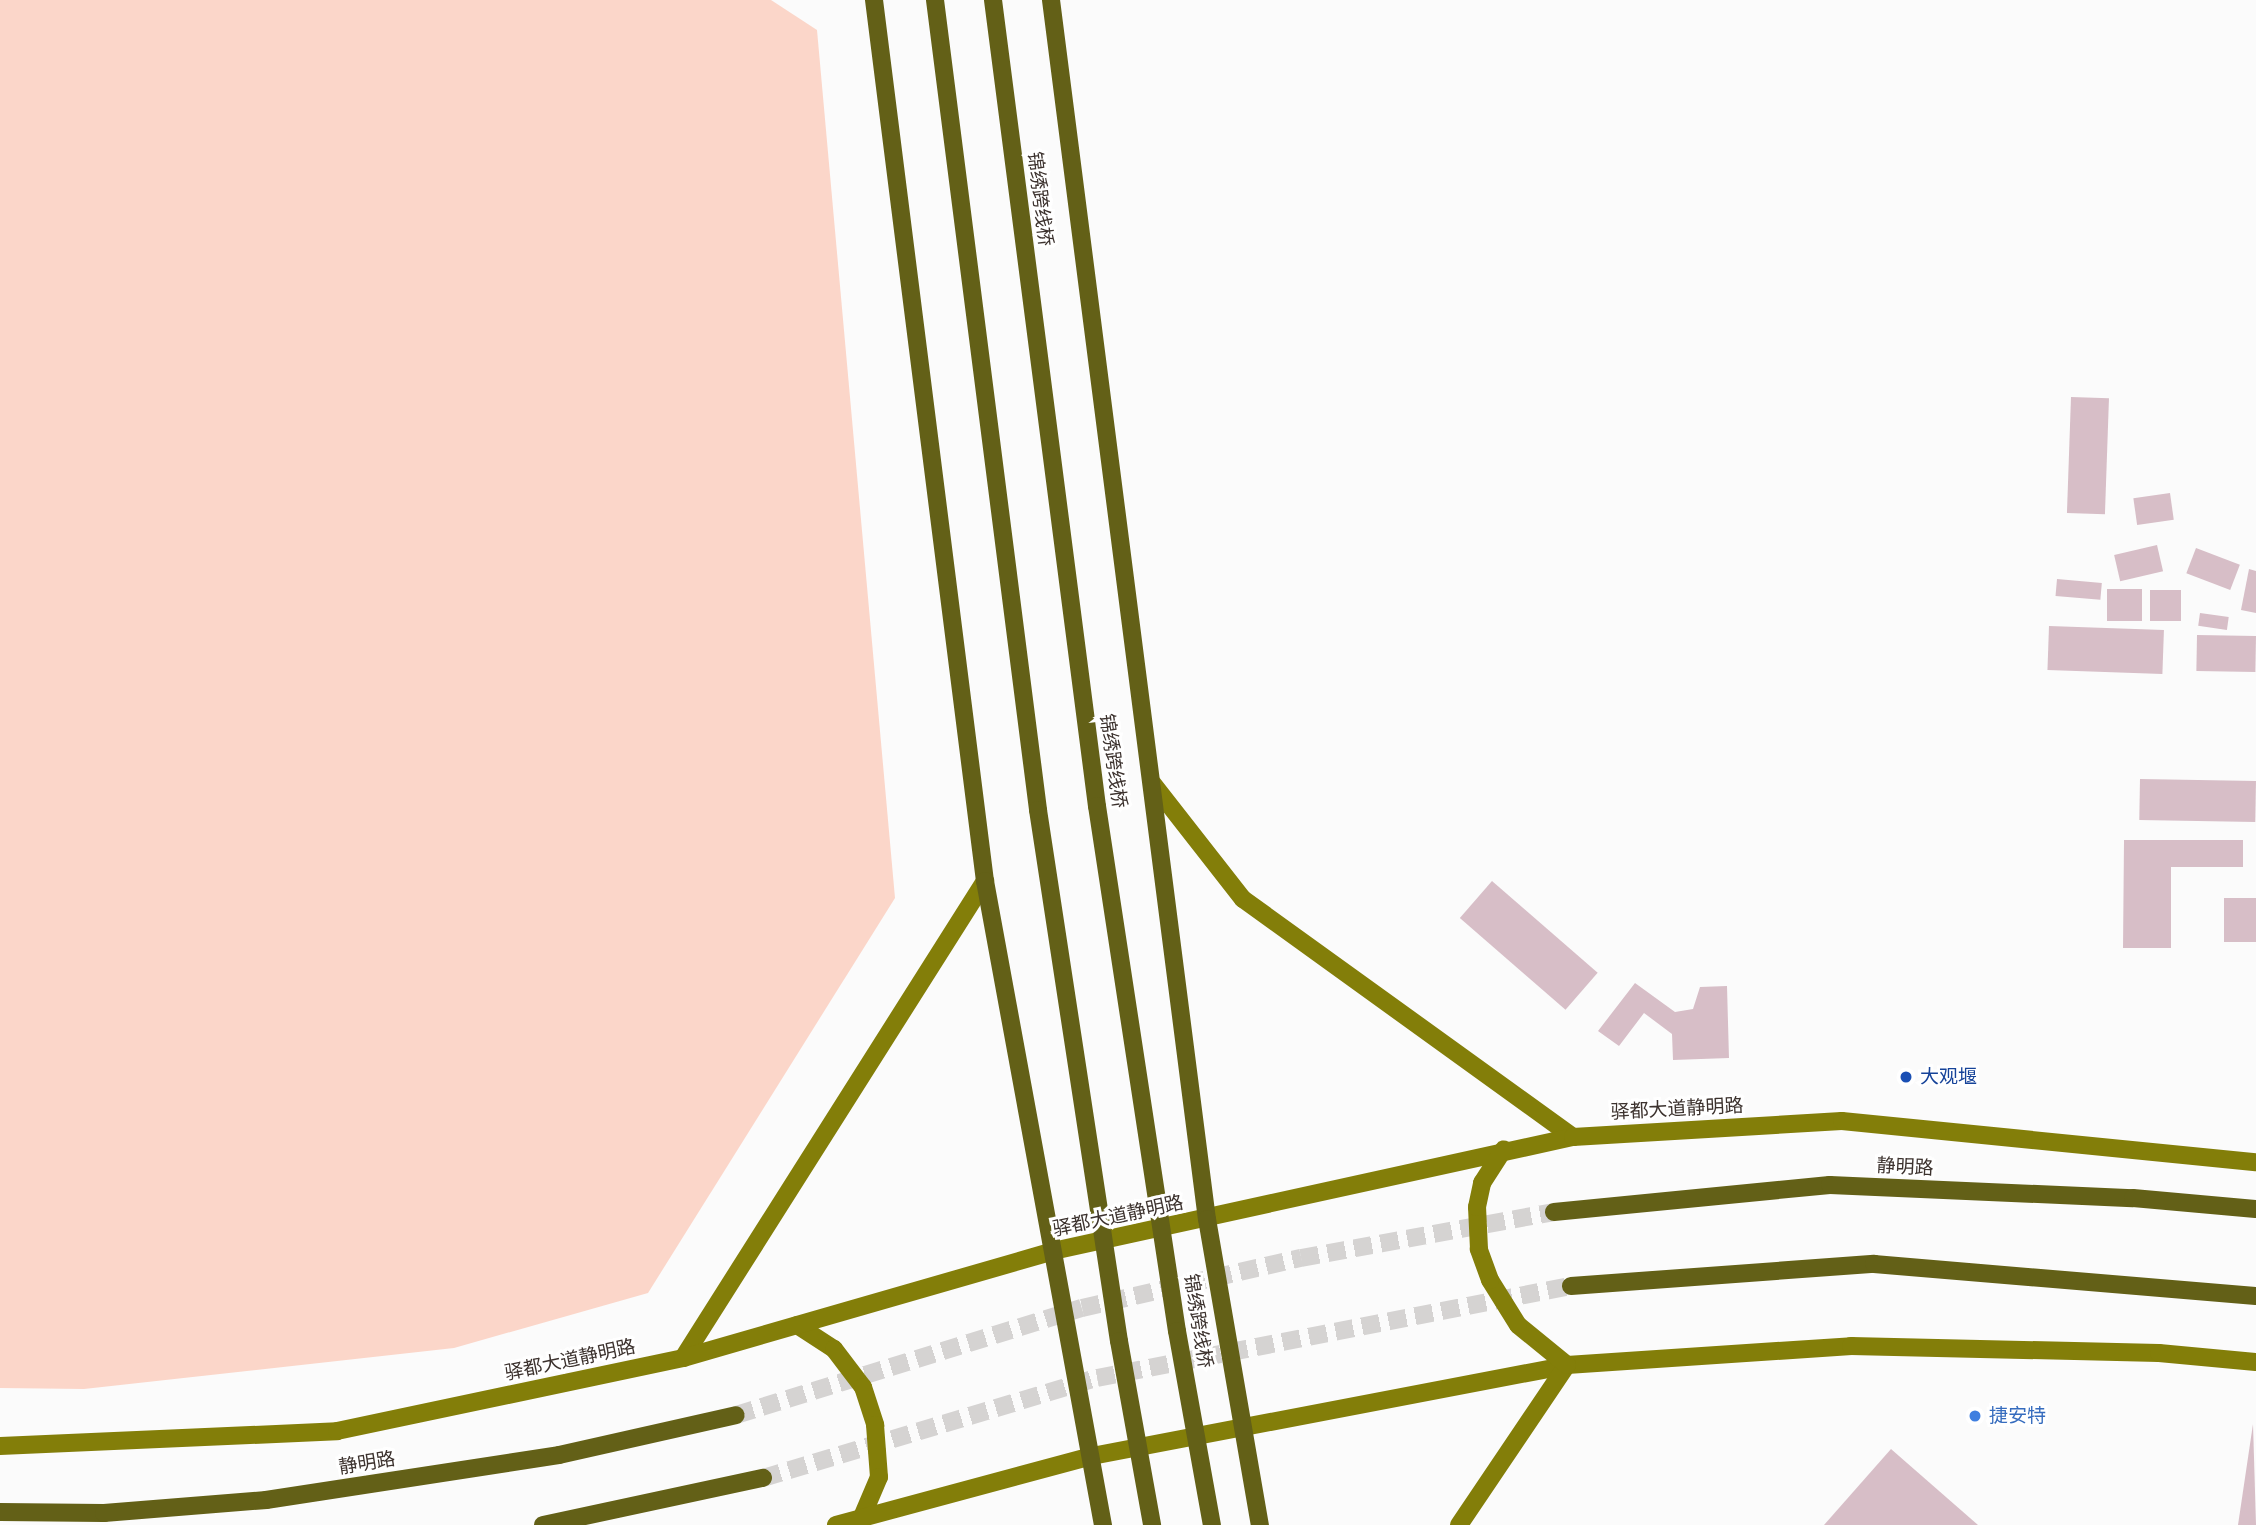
<!DOCTYPE html>
<meta charset="utf-8">
<style>
body{margin:0}
#map{position:relative;width:2256px;height:1525px;overflow:hidden;background:#fbfbfb;font-family:Raleway,"Noto Sans SC",sans-serif}
div>[style]{position:absolute}
[style*='--x']{left:calc(var(--x)*1px);top:calc(var(--y)*1px);width:calc(var(--w)*1px);rotate:calc(var(--a)*1deg)}
.green>*{inset:0;background:#fbd6c9}
.building>*{inset:0;background:#d7bec7;transform-origin:0 0}
.primary-tunnel>*{height:18px;margin-top:-9px;transform-origin:0;background:repeating-linear-gradient(90deg,#d5d3d2 0 18px,transparent 0 27px)}
.secondary>*{height:18px;margin:-9px;padding:0 9px;transform-origin:9px;border-radius:9px;background:#837e09}
.primary>*{height:18px;margin:-9px;padding:0 9px;transform-origin:9px;border-radius:9px;background:#636017}
.primary-bridge>*{height:18px;margin:-9px;padding:0 9px;transform-origin:9px;border-radius:9px;background:#636017}
.dots>*{width:19px;height:19px;translate:-50% -50%;box-sizing:border-box;border:4px solid #fff;border-radius:50%}
span{translate:-50% -50%;white-space:nowrap;text-align:center;line-height:1.15;-webkit-text-stroke:6px #fff;paint-order:stroke}
.street-label{font-size:19px;color:#3c322e}
.transit-label{font-size:19px;color:#164399}
.left{translate:0 -50%;text-align:left}
.shop-label{font-size:19px;color:#366cbe}
</style>
<div id="map">
<div class="green">
<div style="clip-path:polygon(0 0,771px 0,817px 30px,895px 898px,648px 1293px,454px 1348px,84px 1389px,0 1388px)"></div>
</div>
<div class="building">
<div style="left:2071px;top:397px;width:38px;height:116px;rotate:2deg"></div>
<div style="left:2170px;top:493px;width:27px;height:37px;rotate:82deg"></div>
<div style="left:2157px;top:545px;width:27px;height:44px;rotate:77deg"></div>
<div style="left:2196px;top:548px;width:47px;height:27px;rotate:21deg"></div>
<div style="clip-path:polygon(2249px 569px,2256px 571px,2256px 613px,2241px 610px)"></div>
<div style="left:2057px;top:579px;width:45px;height:17px;rotate:5deg"></div>
<div style="left:2107px;top:589px;width:35px;height:32px"></div>
<div style="left:2181px;top:590px;width:31px;height:31px;rotate:90deg"></div>
<div style="left:2200px;top:613px;width:29px;height:13px;rotate:8deg"></div>
<div style="left:2049px;top:626px;width:115px;height:44px;rotate:2deg"></div>
<div style="left:2197px;top:635px;width:59px;height:36px;rotate:1deg"></div>
<div style="left:2140px;top:779px;width:116px;height:41px;rotate:1deg"></div>
<div style="clip-path:polygon(2124px 840px,2243px 840px,2243px 867px,2171px 867px,2171px 948px,2123px 948px)"></div>
<div style="left:1492px;top:881px;width:140px;height:49px;rotate:41deg"></div>
<div style="left:2256px;top:898px;width:44px;height:32px;rotate:90deg"></div>
<div style="clip-path:polygon(1635px 983px,1675px 1012px,1693px 1009px,1700px 987px,1727px 986px,1729px 1058px,1673px 1060px,1672px 1034px,1644px 1013px,1619px 1046px,1598px 1031px)"></div>
<div style="clip-path:polygon(2253px 1424px,2256px 1525px,2238px 1525px)"></div>
<div style="clip-path:polygon(1891px 1449px,1978px 1525px,1824px 1525px)"></div>
</div>
<div class="primary-tunnel">
<div style="--x:736;--y:1415;--w:362;--a:-17.2"></div>
<div style="--x:1082;--y:1308;--w:225;--a:-12.9"></div>
<div style="--x:1301;--y:1258;--w:257;--a:-10.3"></div>
<div style="--x:763;--y:1478;--w:349;--a:-16.7"></div>
<div style="--x:1097;--y:1378;--w:483;--a:-11"></div>
</div>
<div class="secondary">
<div style="--x:1153;--y:784;--w:146;--a:52"></div>
<div style="--x:1243;--y:899;--w:407;--a:35.8"></div>
<div style="--x:797;--y:1325;--w:44;--a:33"></div>
<div style="--x:834;--y:1349;--w:48;--a:52.7"></div>
<div style="--x:863;--y:1387;--w:40;--a:72"></div>
<div style="--x:875;--y:1425;--w:52;--a:85.6"></div>
<div style="--x:879;--y:1477;--w:43;--a:113"></div>
<div style="--x:683;--y:1358;--w:565;--a:-57.66"></div>
<div style="--x:0;--y:1446;--w:337;--a:-2.5"></div>
<div style="--x:337;--y:1431;--w:354;--a:-11.9"></div>
<div style="--x:683;--y:1358;--w:385;--a:-16.1"></div>
<div style="--x:1053;--y:1251;--w:532;--a:-12.37"></div>
<div style="--x:1573;--y:1137;--w:269;--a:-3.4"></div>
<div style="--x:1842;--y:1121;--w:416;--a:5.7"></div>
<div style="--x:836;--y:1525;--w:265;--a:-15.1"></div>
<div style="--x:1092;--y:1456;--w:484;--a:-10.8"></div>
<div style="--x:1567;--y:1365;--w:285;--a:-3.8"></div>
<div style="--x:1851;--y:1346;--w:308;--a:1.3"></div>
<div style="--x:2159;--y:1353;--w:97;--a:5.3"></div>
<div style="--x:1459;--y:1525;--w:193;--a:-56"></div>
<div style="--x:1567;--y:1365;--w:63;--a:-140.8"></div>
<div style="--x:1518;--y:1325;--w:53;--a:-121.9"></div>
<div style="--x:1490;--y:1280;--w:33;--a:-110"></div>
<div style="--x:1479;--y:1249;--w:42;--a:-92.7"></div>
<div style="--x:1477;--y:1207;--w:25;--a:-78"></div>
<div style="--x:1482;--y:1183;--w:40;--a:-57.1"></div>
</div>
<div class="primary">
<div style="--x:874;--y:0;--w:888;--a:82.82"></div>
<div style="--x:985;--y:881;--w:655;--a:79.62"></div>
<div style="--x:1051;--y:0;--w:1229;--a:82.71"></div>
<div style="--x:1207;--y:1219;--w:311;--a:80.2"></div>
<div style="--x:1554;--y:1212;--w:277;--a:-5.6"></div>
<div style="--x:1830;--y:1185;--w:303;--a:2.5"></div>
<div style="--x:2133;--y:1198;--w:123;--a:5.1"></div>
<div style="--x:1571;--y:1286;--w:304;--a:-4.2"></div>
<div style="--x:1874;--y:1264;--w:383;--a:4.8"></div>
<div style="--x:0;--y:1512;--w:104;--a:0.6"></div>
<div style="--x:104;--y:1513;--w:163;--a:-4.6"></div>
<div style="--x:266;--y:1500;--w:296;--a:-8.7"></div>
<div style="--x:559;--y:1455;--w:181;--a:-12.7"></div>
<div style="--x:543;--y:1525;--w:225;--a:-12.1"></div>
</div>
<div class="primary-bridge">
<div style="--x:935;--y:0;--w:817;--a:82.75"></div>
<div style="--x:1038;--y:810;--w:537;--a:81.33"></div>
<div style="--x:1119;--y:1341;--w:187;--a:79.8"></div>
<div style="--x:993;--y:0;--w:813;--a:82.65"></div>
<div style="--x:1097;--y:806;--w:531;--a:81.34"></div>
<div style="--x:1177;--y:1331;--w:197;--a:79.8"></div>
</div>
<div class="dots">
<div style="left:1906px;top:1077px;background:#1a4fb4"></div>
<div style="left:1975px;top:1416px;background:#3f7fe0"></div>
</div>
<div class="street-label">
<span style="left:1040px;top:199px;rotate:83deg">锦绣跨线桥</span>
<span style="left:1113px;top:761px;rotate:82deg">锦绣跨线桥</span>
<span style="left:1677px;top:1109px;rotate:-3deg">驿都大道静明路</span>
<span style="left:1905px;top:1167px;rotate:3deg">静明路</span>
<span style="left:1118px;top:1216px;rotate:-12deg">驿都大道静明路</span>
<span style="left:1198px;top:1321px;rotate:81deg">锦绣跨线桥</span>
<span style="left:570px;top:1360px;rotate:-12deg">驿都大道静明路</span>
<span style="left:367px;top:1463px;rotate:-9deg">静明路</span>
</div>
<div class="transit-label">
<span class="left" style="left:1920px;top:1077px">大观堰</span>
</div>
<div class="shop-label">
<span class="left" style="left:1989px;top:1416px">捷安特</span>
</div>
</div>
